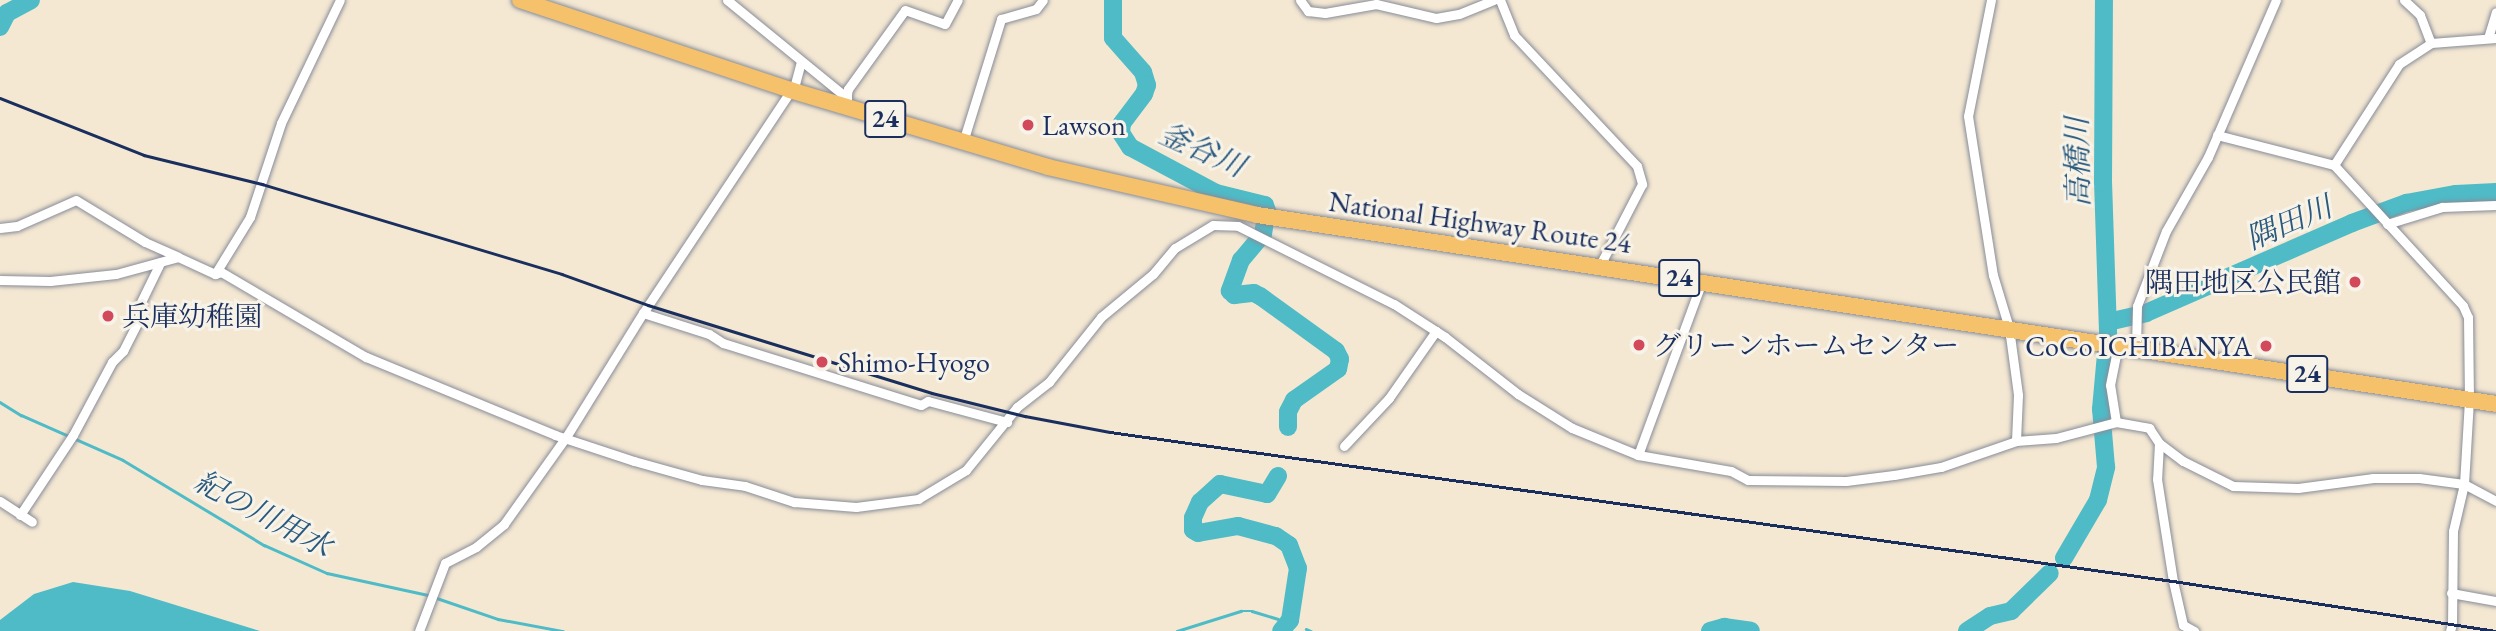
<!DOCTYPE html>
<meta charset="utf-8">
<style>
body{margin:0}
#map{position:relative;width:2496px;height:631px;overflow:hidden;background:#f4e8d3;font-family:"EB Garamond","Noto Serif JP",serif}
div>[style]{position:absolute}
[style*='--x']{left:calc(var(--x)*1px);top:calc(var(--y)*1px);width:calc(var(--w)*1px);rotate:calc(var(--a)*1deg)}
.water>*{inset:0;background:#4ebbc7}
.stream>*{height:2.5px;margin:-1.25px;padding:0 1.25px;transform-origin:1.25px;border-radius:1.25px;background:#4ebbc7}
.river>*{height:18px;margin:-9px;padding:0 9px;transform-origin:9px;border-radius:9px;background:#4ebbc7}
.roads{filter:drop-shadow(0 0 2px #888c98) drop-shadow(0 0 2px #888c98)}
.minor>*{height:9px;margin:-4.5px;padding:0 4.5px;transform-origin:4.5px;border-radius:4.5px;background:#fff}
.trunk>*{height:16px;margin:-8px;padding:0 8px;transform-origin:8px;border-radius:8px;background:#f6c16b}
.rail>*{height:2.5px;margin:-1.25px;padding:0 1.25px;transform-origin:1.25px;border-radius:1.25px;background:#1b2f5e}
.dots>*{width:19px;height:19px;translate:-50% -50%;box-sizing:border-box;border:4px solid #f7f3e8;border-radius:50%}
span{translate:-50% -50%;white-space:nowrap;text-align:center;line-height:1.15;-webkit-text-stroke:6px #f7f3e8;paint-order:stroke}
.shield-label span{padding:2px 5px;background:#f7f3e8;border:2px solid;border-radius:5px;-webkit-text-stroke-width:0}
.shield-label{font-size:26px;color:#1b2f5e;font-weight:700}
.poi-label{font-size:28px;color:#1b2f5e}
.left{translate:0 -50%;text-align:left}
.right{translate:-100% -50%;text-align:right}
.street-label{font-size:28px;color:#1b2f5e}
.water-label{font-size:30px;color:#2a597e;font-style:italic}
</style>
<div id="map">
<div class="water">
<div style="clip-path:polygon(73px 582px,130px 591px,260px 631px,0 631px,0 620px,34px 594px)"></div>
</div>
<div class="stream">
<div style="--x:0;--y:402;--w:25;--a:32"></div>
<div style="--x:21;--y:415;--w:111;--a:23.8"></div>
<div style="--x:123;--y:460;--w:165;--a:31.1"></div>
<div style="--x:264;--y:545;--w:69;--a:24"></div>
<div style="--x:327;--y:573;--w:103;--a:12.3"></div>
<div style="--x:428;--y:595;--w:74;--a:18.9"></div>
<div style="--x:498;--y:619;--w:66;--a:10.5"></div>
<div style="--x:1306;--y:629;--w:5;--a:22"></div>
<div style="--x:1177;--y:631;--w:67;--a:-17.4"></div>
<div style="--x:1241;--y:611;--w:11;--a:0"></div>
<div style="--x:1252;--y:611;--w:27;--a:17"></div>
</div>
<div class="river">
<div style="--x:1113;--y:0;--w:38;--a:90"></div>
<div style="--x:1113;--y:38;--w:45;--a:48.6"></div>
<div style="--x:1143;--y:72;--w:14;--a:73"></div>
<div style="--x:1147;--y:85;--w:9;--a:108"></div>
<div style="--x:1144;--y:94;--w:36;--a:127"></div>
<div style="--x:1122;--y:123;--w:10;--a:96"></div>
<div style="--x:1121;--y:133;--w:17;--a:57"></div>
<div style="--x:1130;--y:147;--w:98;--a:28.1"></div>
<div style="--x:1216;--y:193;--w:50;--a:13.8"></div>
<div style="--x:1265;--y:205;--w:6;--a:72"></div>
<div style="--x:1267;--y:211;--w:23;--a:100"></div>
<div style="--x:1263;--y:234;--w:34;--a:130"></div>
<div style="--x:1241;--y:260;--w:33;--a:110"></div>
<div style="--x:1230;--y:291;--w:6;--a:45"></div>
<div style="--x:1234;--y:295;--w:20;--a:-6"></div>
<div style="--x:1254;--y:293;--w:7;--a:27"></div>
<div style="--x:1260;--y:296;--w:94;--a:35.9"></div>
<div style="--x:1336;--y:351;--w:9;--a:63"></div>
<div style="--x:1340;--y:359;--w:10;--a:101"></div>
<div style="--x:1338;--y:369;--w:54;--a:144.8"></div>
<div style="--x:1294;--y:400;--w:13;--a:117"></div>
<div style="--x:1288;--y:412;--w:15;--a:90"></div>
<div style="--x:0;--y:27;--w:16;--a:-63"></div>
<div style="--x:7;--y:13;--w:27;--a:-28"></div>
<div style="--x:2108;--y:322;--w:39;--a:-13"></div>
<div style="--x:2146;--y:313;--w:225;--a:-23.6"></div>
<div style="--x:2352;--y:223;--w:58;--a:-20.3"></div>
<div style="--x:2406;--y:203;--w:51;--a:-10.2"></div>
<div style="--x:2456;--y:194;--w:40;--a:-2.9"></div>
<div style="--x:1278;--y:476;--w:21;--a:121"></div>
<div style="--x:1267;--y:494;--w:48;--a:-168"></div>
<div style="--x:1220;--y:484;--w:27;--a:138"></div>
<div style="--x:1200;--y:502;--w:17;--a:114"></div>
<div style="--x:1193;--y:518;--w:12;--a:90"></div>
<div style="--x:1193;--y:530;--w:6;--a:31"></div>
<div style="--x:1198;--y:533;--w:41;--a:-9.9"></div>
<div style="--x:1238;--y:526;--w:39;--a:15"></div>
<div style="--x:1276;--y:536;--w:16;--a:35"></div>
<div style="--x:1289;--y:545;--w:25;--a:69"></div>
<div style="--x:1298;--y:568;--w:53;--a:98.7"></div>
<div style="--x:1290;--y:620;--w:14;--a:129"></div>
<div style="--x:2064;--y:558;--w:67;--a:-59.6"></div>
<div style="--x:2098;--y:500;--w:34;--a:-76"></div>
<div style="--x:2106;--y:467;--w:58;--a:-94.9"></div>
<div style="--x:2101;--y:409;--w:77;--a:-84.8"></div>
<div style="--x:2108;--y:332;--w:149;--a:-91.9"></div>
<div style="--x:2103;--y:183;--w:183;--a:-89.7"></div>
<div style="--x:1710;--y:631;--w:15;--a:-16"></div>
<div style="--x:1724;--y:627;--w:27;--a:8"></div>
<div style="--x:1967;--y:631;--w:27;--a:-33"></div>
<div style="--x:1990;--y:616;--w:22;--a:-13"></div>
<div style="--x:2011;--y:611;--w:54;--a:-44.3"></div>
</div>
<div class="roads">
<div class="minor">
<div style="--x:727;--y:0;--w:155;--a:39.2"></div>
<div style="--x:1300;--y:0;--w:14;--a:54"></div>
<div style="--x:1308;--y:11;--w:17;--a:7"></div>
<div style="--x:1325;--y:13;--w:52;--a:-10"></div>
<div style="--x:1376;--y:4;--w:62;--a:13.1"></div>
<div style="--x:1436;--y:18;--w:23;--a:-10"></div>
<div style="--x:1459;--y:14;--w:37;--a:-22"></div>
<div style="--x:1500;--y:0;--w:38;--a:68"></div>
<div style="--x:1514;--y:35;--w:180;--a:46.8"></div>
<div style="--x:1637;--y:166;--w:19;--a:74"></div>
<div style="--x:1642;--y:184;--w:93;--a:117.4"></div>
<div style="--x:1991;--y:0;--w:118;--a:101.2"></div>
<div style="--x:1968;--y:116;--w:161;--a:81.1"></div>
<div style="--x:1993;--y:275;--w:55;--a:73.2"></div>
<div style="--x:2009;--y:328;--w:68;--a:82.3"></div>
<div style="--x:2018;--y:395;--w:46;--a:92.5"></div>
<div style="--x:2404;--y:0;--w:22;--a:43"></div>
<div style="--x:2420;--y:15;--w:30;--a:69"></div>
<div style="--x:2488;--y:38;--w:27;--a:-73"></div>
<div style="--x:845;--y:107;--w:18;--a:-81"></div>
<div style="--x:848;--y:89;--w:97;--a:-54.2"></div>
<div style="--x:905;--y:10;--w:42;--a:19.3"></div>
<div style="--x:945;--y:24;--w:27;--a:-62"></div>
<div style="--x:2217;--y:135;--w:121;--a:14.4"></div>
<div style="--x:2334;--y:165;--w:191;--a:47.5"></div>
<div style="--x:2463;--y:306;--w:12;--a:66"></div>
<div style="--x:2468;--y:317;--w:83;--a:89.3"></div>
<div style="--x:2469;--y:400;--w:84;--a:93.4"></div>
<div style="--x:2464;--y:484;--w:48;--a:103.2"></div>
<div style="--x:2453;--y:531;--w:93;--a:90.6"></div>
<div style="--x:2452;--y:624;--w:7;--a:106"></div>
<div style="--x:963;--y:142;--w:129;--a:-72.8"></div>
<div style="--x:1001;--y:19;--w:36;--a:-16"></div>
<div style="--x:1036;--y:9;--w:11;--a:-52"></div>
<div style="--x:2334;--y:165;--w:120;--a:-57.2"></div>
<div style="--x:2399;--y:64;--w:38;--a:-33"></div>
<div style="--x:2431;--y:43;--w:65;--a:-4.4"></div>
<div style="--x:2387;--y:224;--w:58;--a:-17.2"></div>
<div style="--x:2442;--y:207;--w:54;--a:-2.1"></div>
<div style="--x:0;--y:228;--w:17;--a:-7"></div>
<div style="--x:17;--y:226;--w:64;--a:-23.8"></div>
<div style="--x:76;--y:200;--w:81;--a:31.3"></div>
<div style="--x:145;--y:242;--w:36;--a:24"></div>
<div style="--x:215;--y:274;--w:67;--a:-58.4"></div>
<div style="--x:250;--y:217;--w:99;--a:-71.7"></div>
<div style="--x:281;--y:123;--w:136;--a:-64.4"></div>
<div style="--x:0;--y:280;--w:50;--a:1.1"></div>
<div style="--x:50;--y:281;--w:66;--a:-6.1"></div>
<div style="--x:116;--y:274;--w:64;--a:-15.3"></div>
<div style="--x:178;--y:257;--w:41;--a:24.7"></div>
<div style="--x:215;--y:274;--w:6;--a:-18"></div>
<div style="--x:221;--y:272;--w:168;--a:30.4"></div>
<div style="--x:366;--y:357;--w:204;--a:22.4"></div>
<div style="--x:555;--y:435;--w:83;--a:18.2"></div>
<div style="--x:634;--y:461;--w:71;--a:15.6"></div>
<div style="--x:702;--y:480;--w:43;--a:7.9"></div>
<div style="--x:745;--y:486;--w:52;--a:18.1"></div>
<div style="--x:794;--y:502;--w:62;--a:4.6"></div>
<div style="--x:856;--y:507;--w:63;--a:-7.4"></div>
<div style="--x:918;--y:499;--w:56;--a:-31.1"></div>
<div style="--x:966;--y:470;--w:81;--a:-51"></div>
<div style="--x:1017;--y:407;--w:41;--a:-38"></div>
<div style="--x:1049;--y:382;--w:83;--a:-51.3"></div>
<div style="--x:1101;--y:317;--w:67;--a:-39.6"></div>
<div style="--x:1153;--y:274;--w:34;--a:-50"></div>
<div style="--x:1175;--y:248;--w:44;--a:-31.2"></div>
<div style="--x:1213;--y:225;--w:25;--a:2"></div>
<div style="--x:1238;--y:226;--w:174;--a:26.6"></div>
<div style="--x:1394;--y:304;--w:61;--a:32.9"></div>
<div style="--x:1445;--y:337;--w:93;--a:38"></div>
<div style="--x:1518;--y:394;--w:64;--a:32.2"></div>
<div style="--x:1572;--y:428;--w:71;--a:22.2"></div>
<div style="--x:1638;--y:455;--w:94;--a:9.8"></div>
<div style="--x:1731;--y:471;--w:19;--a:28"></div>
<div style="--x:1748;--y:480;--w:98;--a:0.6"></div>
<div style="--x:1846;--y:481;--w:48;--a:-7.1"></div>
<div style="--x:1894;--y:475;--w:48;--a:-9.7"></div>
<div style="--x:1941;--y:467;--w:79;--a:-19.1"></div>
<div style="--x:2016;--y:441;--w:40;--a:-4.3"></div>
<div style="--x:2056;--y:438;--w:62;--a:-14.9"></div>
<div style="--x:2116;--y:422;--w:34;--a:10"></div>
<div style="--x:2149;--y:428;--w:18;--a:56"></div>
<div style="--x:2159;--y:443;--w:30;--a:37"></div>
<div style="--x:2183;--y:461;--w:56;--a:26.6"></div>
<div style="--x:2233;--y:486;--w:65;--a:1.8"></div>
<div style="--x:2298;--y:488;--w:76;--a:-7.6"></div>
<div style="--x:2373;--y:478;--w:46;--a:0"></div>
<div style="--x:2419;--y:478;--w:45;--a:7.6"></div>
<div style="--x:2464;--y:484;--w:36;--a:28"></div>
<div style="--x:643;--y:313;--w:69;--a:17.7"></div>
<div style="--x:709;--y:334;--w:17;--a:33"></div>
<div style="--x:723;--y:343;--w:207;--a:17.4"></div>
<div style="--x:921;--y:405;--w:8;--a:-30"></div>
<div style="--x:928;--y:401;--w:82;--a:14.9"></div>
<div style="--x:2136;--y:347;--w:41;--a:-88.6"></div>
<div style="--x:2137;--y:306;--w:80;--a:-68.9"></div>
<div style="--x:2166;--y:231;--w:85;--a:-60.4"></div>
<div style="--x:2208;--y:157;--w:171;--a:-66.6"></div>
<div style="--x:2116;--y:422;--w:37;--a:-99"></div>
<div style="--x:2110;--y:385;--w:41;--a:-78.7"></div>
<div style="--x:2159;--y:443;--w:36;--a:93"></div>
<div style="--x:2157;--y:479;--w:103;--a:81.1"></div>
<div style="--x:2173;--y:581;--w:45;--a:77.2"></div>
<div style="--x:2183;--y:625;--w:13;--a:29"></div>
<div style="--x:1344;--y:446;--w:66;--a:-46.8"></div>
<div style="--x:1389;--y:398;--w:82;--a:-55"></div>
<div style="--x:1638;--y:455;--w:185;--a:-69.8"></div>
<div style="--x:0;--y:501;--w:38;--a:33"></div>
<div style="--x:20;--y:515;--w:96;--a:-56.5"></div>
<div style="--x:73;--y:435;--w:83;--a:-61.9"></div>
<div style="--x:112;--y:362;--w:16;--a:-45"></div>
<div style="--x:123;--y:351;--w:35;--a:-63"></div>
<div style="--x:139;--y:320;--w:16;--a:-86"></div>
<div style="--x:140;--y:304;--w:46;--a:-64"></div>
<div style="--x:2451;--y:593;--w:46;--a:10.1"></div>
<div style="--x:419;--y:631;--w:73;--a:-69.1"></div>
<div style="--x:445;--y:563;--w:35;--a:-27"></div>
<div style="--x:476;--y:547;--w:36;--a:-39"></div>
<div style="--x:504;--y:524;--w:107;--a:-54.5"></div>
<div style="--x:566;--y:437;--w:146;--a:-58.2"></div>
<div style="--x:643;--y:313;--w:275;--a:-56.4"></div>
<div style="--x:795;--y:84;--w:23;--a:-75"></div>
</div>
<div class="trunk">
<div style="--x:520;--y:0;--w:285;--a:18.4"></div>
<div style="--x:790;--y:90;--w:269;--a:16.6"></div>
<div style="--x:1048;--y:167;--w:214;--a:12.9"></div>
<div style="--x:1257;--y:215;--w:1253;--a:8.67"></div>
</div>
</div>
<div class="rail">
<div style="--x:0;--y:98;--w:155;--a:21.6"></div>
<div style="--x:144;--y:155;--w:122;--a:13.8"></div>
<div style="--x:262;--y:184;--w:313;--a:16.7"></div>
<div style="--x:562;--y:274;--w:91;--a:19.8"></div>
<div style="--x:648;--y:305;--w:297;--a:17.2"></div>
<div style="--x:932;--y:393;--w:96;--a:13.9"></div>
<div style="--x:1025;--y:416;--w:86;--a:10.7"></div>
<div style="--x:1110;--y:432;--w:1073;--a:7.98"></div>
<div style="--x:2173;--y:581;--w:327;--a:8.8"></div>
</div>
<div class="dots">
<div style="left:1028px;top:125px;background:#d1495b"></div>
<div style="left:2355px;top:282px;background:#d1495b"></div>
<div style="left:108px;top:316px;background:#d1495b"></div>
<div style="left:1639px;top:345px;background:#d1495b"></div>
<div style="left:2266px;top:346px;background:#d1495b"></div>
<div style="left:822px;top:362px;background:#d1495b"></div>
</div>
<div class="shield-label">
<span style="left:885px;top:119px">24</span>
<span style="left:1679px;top:278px">24</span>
<span style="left:2307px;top:374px">24</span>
</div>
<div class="poi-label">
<span class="left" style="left:1042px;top:125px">Lawson</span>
<span class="right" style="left:2341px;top:282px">隅田地区公民館</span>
<span class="left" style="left:122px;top:316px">兵庫幼稚園</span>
<span class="left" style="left:1653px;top:345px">グリーンホームセンター</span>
<span class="right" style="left:2252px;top:346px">CoCo ICHIBANYA</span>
<span class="left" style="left:838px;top:362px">Shimo-Hyogo</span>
</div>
<div class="street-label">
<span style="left:1480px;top:222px;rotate:8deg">National Highway Route 24</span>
</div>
<div class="water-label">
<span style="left:1202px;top:150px;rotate:24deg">釜谷川</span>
<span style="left:2078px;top:162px;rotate:-91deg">高橋川</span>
<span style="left:2289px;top:223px;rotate:-23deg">隅田川</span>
<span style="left:263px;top:514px;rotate:28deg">紀の川用水</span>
</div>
</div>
